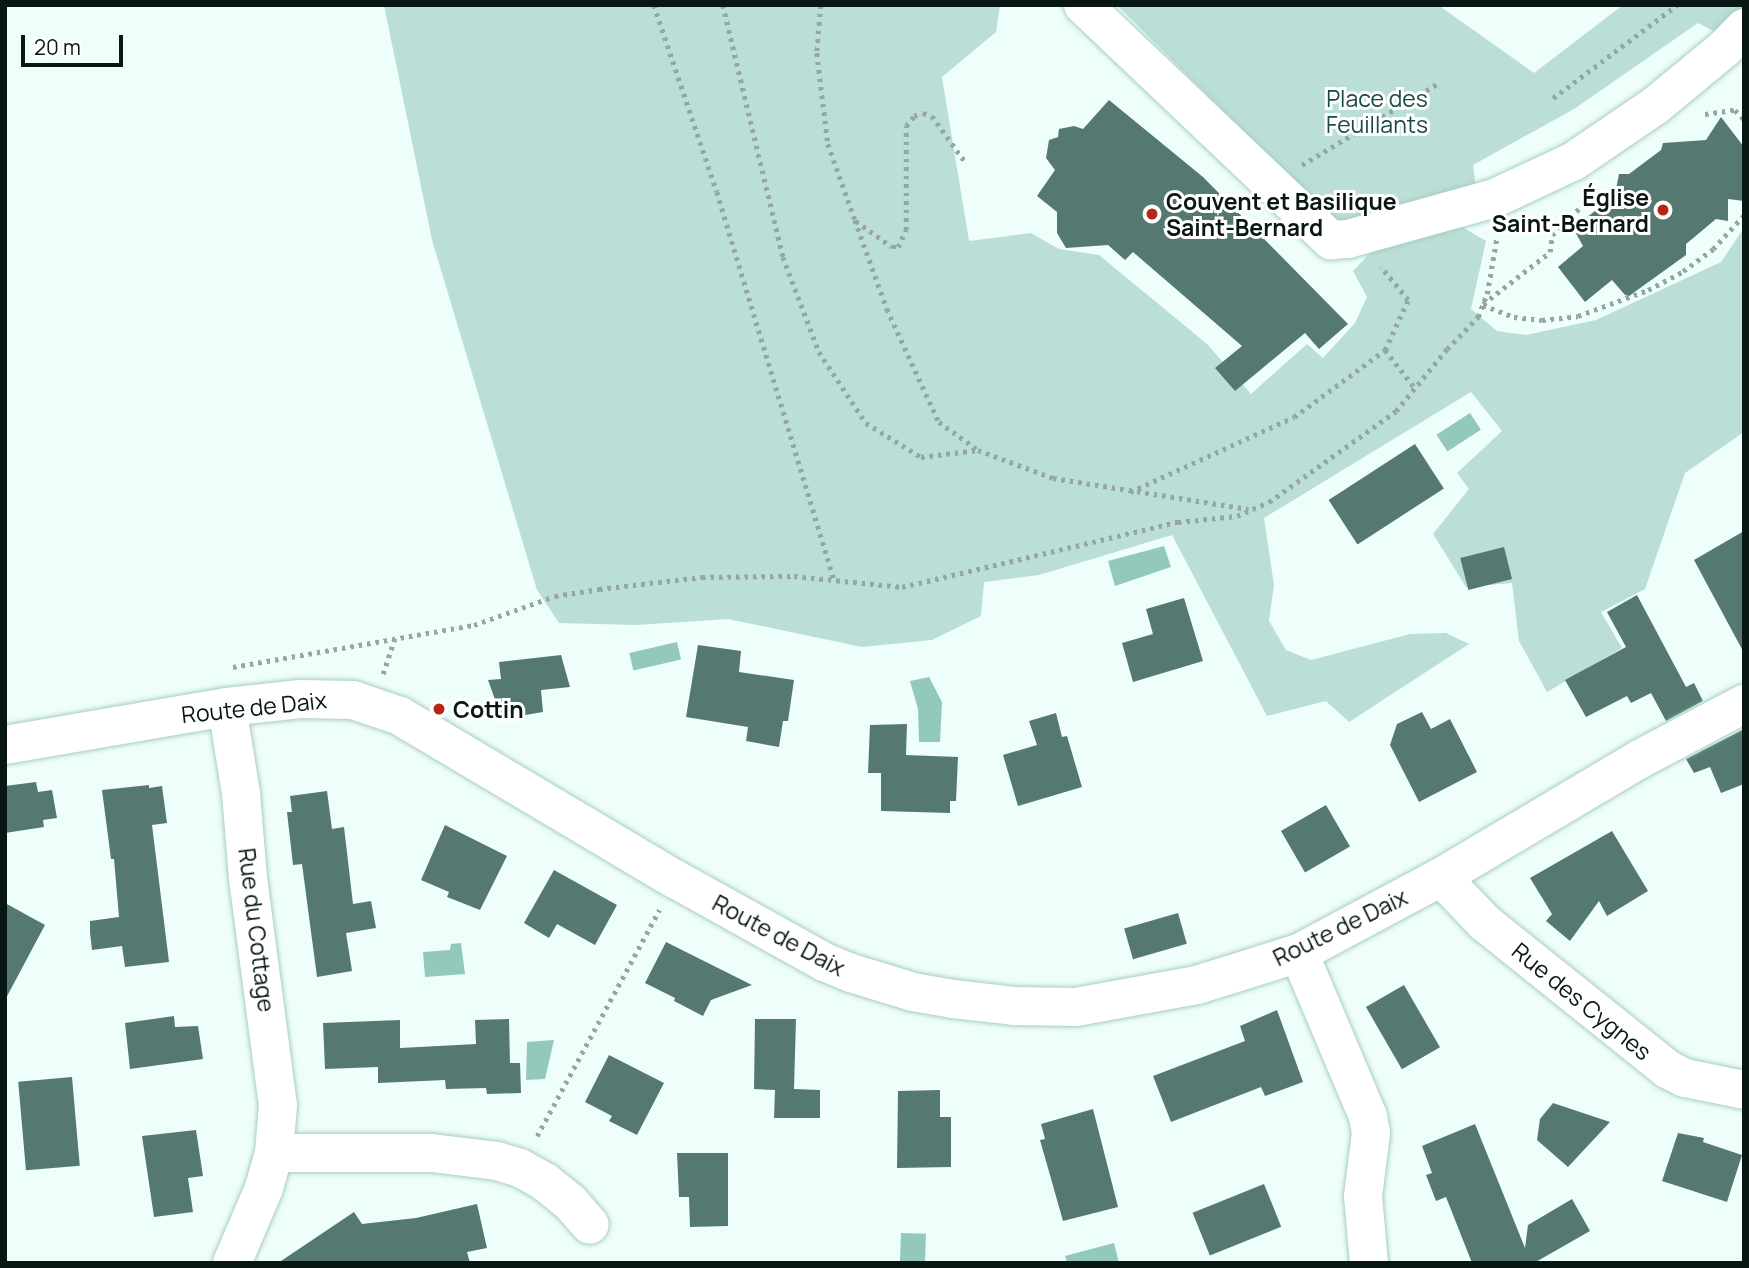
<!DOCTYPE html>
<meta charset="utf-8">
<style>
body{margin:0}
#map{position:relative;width:1749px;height:1268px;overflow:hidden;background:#eefefa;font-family:Manrope,sans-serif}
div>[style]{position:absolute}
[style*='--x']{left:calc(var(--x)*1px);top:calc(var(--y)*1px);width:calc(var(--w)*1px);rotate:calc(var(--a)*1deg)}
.green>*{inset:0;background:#bbded6}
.water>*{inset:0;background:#93c8bd;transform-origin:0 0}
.building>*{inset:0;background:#557971;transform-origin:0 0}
.path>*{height:4.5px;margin-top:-2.25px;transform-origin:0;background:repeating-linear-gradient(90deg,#96a6a2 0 3.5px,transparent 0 8.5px)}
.roads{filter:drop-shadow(0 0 2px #a7cdc5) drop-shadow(0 0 2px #a7cdc5)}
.minor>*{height:38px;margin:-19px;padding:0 19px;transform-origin:19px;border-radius:19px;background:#fff}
.dots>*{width:19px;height:19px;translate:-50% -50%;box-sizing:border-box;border:4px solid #fff;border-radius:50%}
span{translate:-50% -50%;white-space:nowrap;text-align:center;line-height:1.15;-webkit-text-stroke:6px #fff;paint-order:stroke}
.park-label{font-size:23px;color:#1a4941}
.poi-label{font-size:23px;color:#091714;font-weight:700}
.right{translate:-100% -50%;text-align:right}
.left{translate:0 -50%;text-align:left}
.street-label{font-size:23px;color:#091714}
.frame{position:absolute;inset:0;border:7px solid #091714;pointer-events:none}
.scale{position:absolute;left:21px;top:35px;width:102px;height:32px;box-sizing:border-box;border:4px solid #091714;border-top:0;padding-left:9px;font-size:21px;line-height:24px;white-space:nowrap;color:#091714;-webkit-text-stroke:5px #fff;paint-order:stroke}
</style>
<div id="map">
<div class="green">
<div style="clip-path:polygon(384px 5px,1000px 5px,996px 32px,942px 77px,969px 241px,1031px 233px,1059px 249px,1099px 255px,1207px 344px,1251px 394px,1307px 344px,1323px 358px,1355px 323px,1367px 297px,1353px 271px,1377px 246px,1462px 227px,1486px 241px,1471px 309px,1497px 331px,1526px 335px,1596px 320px,1721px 262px,1744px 228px,1744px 432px,1685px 473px,1645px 589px,1601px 612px,1622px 648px,1547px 692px,1519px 641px,1512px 583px,1466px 587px,1433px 534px,1469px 489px,1457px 473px,1502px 431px,1471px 392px,1264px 518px,1274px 585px,1269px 621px,1286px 650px,1311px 660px,1410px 634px,1446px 633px,1469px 644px,1349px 722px,1326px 701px,1267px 716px,1172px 535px,1039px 575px,984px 582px,981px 616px,932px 640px,862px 647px,728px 619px,636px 625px,559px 623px,537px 590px,432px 240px)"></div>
<div style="clip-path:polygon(1117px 5px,1438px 5px,1534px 73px,1623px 5px,1744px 5px,1744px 9px,1719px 34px,1698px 23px,1574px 109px,1473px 165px,1477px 195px,1342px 230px)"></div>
</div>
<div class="water">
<div style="left:1470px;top:413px;width:20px;height:40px;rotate:57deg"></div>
<div style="clip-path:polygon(1164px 546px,1171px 567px,1115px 586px,1108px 561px)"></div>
<div style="left:677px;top:642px;width:18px;height:49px;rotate:77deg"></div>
<div style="clip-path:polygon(929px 677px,942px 702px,940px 742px,919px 742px,918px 709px,910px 681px)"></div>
<div style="clip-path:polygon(461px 943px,465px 974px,425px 977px,423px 952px,450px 950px,451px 944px)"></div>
<div style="clip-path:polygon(554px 1040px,545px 1079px,526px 1080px,527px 1042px)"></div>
<div style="left:901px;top:1233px;width:25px;height:30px;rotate:2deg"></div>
<div style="clip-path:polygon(1114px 1243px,1119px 1263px,1067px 1263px,1065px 1256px)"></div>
</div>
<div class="building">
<div style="clip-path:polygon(1109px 100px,1203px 177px,1348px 324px,1319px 349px,1305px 333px,1235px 391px,1215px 368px,1242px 346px,1133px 252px,1125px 260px,1108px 245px,1066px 248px,1057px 233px,1057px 212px,1037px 196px,1055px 170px,1046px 158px,1049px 140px,1058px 137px,1059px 129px,1074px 126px,1083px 129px)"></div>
<div style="clip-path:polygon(1721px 117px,1744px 147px,1744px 201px,1728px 199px,1728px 221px,1716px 219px,1686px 244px,1686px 255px,1629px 296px,1625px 295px,1612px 280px,1585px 302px,1558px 267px,1583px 246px,1573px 228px,1604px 204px,1603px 201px,1616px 189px,1619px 174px,1629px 174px,1661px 150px,1663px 143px,1706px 140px)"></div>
<div style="left:1415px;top:444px;width:53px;height:103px;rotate:57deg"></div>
<div style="clip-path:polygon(1744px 531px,1744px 653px,1694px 560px)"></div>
<div style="left:1504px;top:547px;width:33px;height:45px;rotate:76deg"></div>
<div style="clip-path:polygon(1637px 595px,1686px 687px,1694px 683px,1703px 701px,1666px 721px,1651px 693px,1631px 703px,1627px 696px,1586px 717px,1565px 680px,1626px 647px,1607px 612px)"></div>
<div style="clip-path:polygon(1184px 598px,1203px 661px,1133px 682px,1122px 643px,1153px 634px,1146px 609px)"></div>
<div style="clip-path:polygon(698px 645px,741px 651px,739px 672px,794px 680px,788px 721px,783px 721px,779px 747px,746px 741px,748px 727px,686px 717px)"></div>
<div style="clip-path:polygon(561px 655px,570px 687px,541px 690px,543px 712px,502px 719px,488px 680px,501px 679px,499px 662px)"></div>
<div style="clip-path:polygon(1422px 712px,1431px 729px,1450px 719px,1477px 772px,1419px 802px,1390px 745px,1397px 724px)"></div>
<div style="clip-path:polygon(1056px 713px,1062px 737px,1067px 736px,1082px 787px,1018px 806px,1003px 755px,1037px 745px,1029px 721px)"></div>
<div style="clip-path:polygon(907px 724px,906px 755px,958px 757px,956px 801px,950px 801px,950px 813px,881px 811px,881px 773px,868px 773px,870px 725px)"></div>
<div style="clip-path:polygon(1744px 729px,1744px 784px,1721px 793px,1710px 767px,1694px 773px,1686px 759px)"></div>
<div style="clip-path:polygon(36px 782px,38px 792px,52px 790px,57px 818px,43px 820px,44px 827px,5px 833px,5px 786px)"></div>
<div style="clip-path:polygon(149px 785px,149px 788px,162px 786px,167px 823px,152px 825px,169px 962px,125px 967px,122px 946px,92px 950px,90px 933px,90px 921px,119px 917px,114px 859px,111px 859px,102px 790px)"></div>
<div style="clip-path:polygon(327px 791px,332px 829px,344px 827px,353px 904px,371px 901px,376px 928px,346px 933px,352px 971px,317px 977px,302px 864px,293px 865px,287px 812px,292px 812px,290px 796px)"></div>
<div style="left:1326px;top:805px;width:48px;height:52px;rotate:60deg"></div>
<div style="clip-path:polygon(445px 825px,507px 856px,480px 910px,447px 897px,449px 892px,421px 880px)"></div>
<div style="clip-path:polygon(1612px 831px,1648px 891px,1607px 916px,1599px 901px,1570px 941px,1546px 921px,1552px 914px,1530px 878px)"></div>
<div style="clip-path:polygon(554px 870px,617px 905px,595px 945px,557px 924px,549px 938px,524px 923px)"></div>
<div style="clip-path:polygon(5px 903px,45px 925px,5px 1000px)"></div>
<div style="left:1178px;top:913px;width:32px;height:56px;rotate:74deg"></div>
<div style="clip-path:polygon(666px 942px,752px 985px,711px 1000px,703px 1016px,674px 1001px,675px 998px,645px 983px)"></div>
<div style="left:1404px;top:985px;width:72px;height:44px;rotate:60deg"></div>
<div style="clip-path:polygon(1277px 1010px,1303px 1082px,1265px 1096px,1261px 1087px,1171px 1122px,1153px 1076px,1245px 1041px,1240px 1026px)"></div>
<div style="clip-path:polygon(174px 1016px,175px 1027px,198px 1026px,203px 1059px,130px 1069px,125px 1023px)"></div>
<div style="clip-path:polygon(509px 1019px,510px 1063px,520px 1063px,521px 1093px,487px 1094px,486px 1088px,446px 1089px,445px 1080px,378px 1083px,378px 1067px,325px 1069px,323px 1023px,400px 1020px,400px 1048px,476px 1044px,475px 1020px)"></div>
<div style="clip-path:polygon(755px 1019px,796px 1019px,794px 1089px,820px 1090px,820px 1118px,774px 1118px,775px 1090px,754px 1089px)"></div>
<div style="clip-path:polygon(609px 1055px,664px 1083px,637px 1135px,609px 1121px,612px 1116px,585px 1102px)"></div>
<div style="left:72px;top:1077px;width:89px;height:54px;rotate:85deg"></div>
<div style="clip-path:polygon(940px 1090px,940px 1117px,951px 1117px,951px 1167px,897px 1168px,898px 1091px)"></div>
<div style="clip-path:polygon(1553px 1103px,1610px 1122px,1568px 1167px,1537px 1140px,1540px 1119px)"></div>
<div style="clip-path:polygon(1093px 1109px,1118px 1207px,1063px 1221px,1040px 1140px,1045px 1139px,1041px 1124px)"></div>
<div style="clip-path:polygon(1475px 1124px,1525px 1248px,1528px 1225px,1572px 1199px,1590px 1231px,1534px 1263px,1472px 1263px,1446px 1197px,1436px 1201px,1426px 1175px,1432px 1173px,1422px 1146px)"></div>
<div style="clip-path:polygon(196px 1130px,203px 1176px,188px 1178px,193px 1212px,154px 1217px,142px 1136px)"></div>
<div style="clip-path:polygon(1678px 1133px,1704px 1138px,1703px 1142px,1742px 1155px,1727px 1202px,1662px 1181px)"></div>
<div style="clip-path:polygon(677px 1153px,728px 1153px,728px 1226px,690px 1227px,689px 1197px,679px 1197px)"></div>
<div style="left:1264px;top:1184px;width:46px;height:77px;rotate:68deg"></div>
<div style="clip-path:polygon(477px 1204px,487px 1248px,467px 1252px,470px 1263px,278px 1263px,354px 1212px,362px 1224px,416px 1218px)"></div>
</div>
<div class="path">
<div style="--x:654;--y:5;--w:197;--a:71.4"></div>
<div style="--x:717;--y:192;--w:405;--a:73.2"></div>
<div style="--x:723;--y:5;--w:259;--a:76.6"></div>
<div style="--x:783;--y:257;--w:102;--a:69.2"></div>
<div style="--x:819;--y:352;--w:85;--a:56.5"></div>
<div style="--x:866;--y:423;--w:65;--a:31.7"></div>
<div style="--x:921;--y:457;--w:57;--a:-7"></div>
<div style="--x:978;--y:450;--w:80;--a:20.5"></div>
<div style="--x:1053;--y:478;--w:198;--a:9"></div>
<div style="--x:821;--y:5;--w:48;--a:94.8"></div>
<div style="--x:817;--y:53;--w:92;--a:83.1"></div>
<div style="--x:828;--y:144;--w:81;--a:70.4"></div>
<div style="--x:855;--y:220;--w:95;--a:70.2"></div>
<div style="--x:887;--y:309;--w:124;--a:65.3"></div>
<div style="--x:939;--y:422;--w:47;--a:35.4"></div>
<div style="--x:1553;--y:98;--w:155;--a:-36.9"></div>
<div style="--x:1705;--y:114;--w:30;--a:-8"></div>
<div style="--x:1735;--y:110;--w:13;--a:45"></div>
<div style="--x:1302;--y:165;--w:161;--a:-31"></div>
<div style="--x:856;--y:221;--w:44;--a:35.8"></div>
<div style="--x:892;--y:247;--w:6;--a:0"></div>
<div style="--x:898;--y:247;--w:19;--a:-65"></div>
<div style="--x:906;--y:230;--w:104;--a:-90"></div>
<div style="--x:906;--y:126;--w:13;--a:-51"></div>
<div style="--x:914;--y:116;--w:9;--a:-18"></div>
<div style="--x:923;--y:113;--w:9;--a:18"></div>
<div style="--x:932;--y:116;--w:58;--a:54.1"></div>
<div style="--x:1483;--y:304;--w:85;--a:-37.8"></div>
<div style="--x:1550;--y:252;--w:17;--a:-83"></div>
<div style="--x:1552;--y:235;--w:62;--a:-44.3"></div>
<div style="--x:1483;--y:305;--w:33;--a:21"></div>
<div style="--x:1514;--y:317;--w:28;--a:6"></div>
<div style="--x:1542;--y:320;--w:36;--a:-6"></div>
<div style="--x:1578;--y:316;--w:75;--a:-20.4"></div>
<div style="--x:1648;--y:290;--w:40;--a:-28"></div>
<div style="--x:1683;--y:271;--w:37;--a:-36"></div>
<div style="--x:1713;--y:249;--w:46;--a:-47.6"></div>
<div style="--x:1385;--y:350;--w:48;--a:51.7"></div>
<div style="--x:1130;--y:492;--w:180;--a:-24.6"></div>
<div style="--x:1294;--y:417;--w:113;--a:-36.4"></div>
<div style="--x:1385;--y:350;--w:55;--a:-65.3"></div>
<div style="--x:1408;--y:300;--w:43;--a:-129.3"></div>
<div style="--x:233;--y:667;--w:245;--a:-9.9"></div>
<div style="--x:474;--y:625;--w:86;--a:-19.7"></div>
<div style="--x:555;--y:596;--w:45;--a:-9"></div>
<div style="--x:599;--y:589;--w:104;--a:-6.6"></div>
<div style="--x:702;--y:577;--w:92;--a:-0.6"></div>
<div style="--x:794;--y:576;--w:109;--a:5.8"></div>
<div style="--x:902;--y:587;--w:284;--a:-13.3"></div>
<div style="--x:1178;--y:522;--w:59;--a:-5.8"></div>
<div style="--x:1237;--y:516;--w:35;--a:-24"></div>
<div style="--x:1269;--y:502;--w:156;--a:-35.6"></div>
<div style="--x:1396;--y:411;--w:80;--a:-50.6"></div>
<div style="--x:1447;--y:349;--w:45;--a:-45.9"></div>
<div style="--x:1478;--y:317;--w:25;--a:-69"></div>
<div style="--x:1487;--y:294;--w:59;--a:-80.2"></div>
<div style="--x:383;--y:674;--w:38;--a:-72"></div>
<div style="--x:537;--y:1136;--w:257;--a:-61.6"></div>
</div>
<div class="roads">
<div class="minor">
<div style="--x:1083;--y:5;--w:342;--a:43.5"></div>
<div style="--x:1331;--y:240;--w:17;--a:-3"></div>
<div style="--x:1348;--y:239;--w:153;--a:-15.6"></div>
<div style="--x:1495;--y:198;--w:87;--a:-25.1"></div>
<div style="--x:1574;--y:161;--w:99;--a:-34.3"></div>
<div style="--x:1656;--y:105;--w:89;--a:-39.6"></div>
<div style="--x:1725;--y:48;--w:28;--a:-46"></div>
<div style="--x:227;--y:707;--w:87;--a:80.8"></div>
<div style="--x:241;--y:793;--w:85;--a:85.3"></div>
<div style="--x:248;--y:878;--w:229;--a:82.5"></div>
<div style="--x:278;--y:1105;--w:48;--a:94.8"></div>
<div style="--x:274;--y:1153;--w:36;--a:106"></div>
<div style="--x:264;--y:1188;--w:82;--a:113.1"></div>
<div style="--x:5;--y:745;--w:225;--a:-9.7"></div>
<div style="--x:227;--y:707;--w:74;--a:-6.2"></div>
<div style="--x:301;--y:699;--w:52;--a:1.1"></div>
<div style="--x:353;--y:700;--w:50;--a:18.8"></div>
<div style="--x:400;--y:716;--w:320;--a:30.7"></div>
<div style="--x:675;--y:879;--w:171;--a:29.1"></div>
<div style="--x:824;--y:962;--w:29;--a:22"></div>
<div style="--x:851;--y:973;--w:65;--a:17"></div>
<div style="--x:913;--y:992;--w:41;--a:9.9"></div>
<div style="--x:953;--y:999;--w:61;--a:6.5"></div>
<div style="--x:1014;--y:1006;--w:62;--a:0.9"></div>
<div style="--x:1076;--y:1007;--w:123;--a:-10.3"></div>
<div style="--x:1197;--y:985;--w:107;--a:-17.4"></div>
<div style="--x:1299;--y:953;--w:161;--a:-28.2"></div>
<div style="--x:1441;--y:877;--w:231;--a:-30.7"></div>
<div style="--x:1640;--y:759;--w:118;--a:-27.9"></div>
<div style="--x:1441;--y:877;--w:64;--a:46.3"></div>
<div style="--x:1485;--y:923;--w:233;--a:38.7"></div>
<div style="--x:1667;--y:1069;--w:20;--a:27"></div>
<div style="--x:1685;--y:1078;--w:60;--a:11.5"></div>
<div style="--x:1299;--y:953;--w:177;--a:67.1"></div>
<div style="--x:1368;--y:1116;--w:17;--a:80"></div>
<div style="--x:1371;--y:1133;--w:64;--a:97.2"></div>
<div style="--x:1363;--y:1196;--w:67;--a:84.9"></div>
<div style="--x:274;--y:1153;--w:158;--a:0"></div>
<div style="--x:432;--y:1153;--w:65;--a:7"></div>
<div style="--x:497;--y:1161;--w:24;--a:17"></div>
<div style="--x:520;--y:1168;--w:29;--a:29"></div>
<div style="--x:545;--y:1182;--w:32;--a:39"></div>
<div style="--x:570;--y:1202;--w:30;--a:49"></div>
</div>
</div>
<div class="dots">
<div style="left:1663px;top:210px;background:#b42717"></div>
<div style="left:1152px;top:214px;background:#b42717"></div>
<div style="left:439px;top:709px;background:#b42717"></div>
</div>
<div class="park-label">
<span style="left:1377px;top:111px">Place des<br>Feuillants</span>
</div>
<div class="poi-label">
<span class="right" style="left:1649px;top:210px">Église<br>Saint-Bernard</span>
<span class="left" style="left:1166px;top:214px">Couvent et Basilique<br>Saint-Bernard</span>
<span class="left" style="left:453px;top:709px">Cottin</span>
</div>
<div class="street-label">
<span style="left:254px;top:707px;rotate:-6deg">Route de Daix</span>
<span style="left:1340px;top:927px;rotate:-26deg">Route de Daix</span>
<span style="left:257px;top:930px;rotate:83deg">Rue du Cottage</span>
<span style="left:779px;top:935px;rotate:28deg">Route de Daix</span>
<span style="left:1582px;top:1001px;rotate:39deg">Rue des Cygnes</span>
</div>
<div class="frame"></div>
<div class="scale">20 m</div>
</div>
